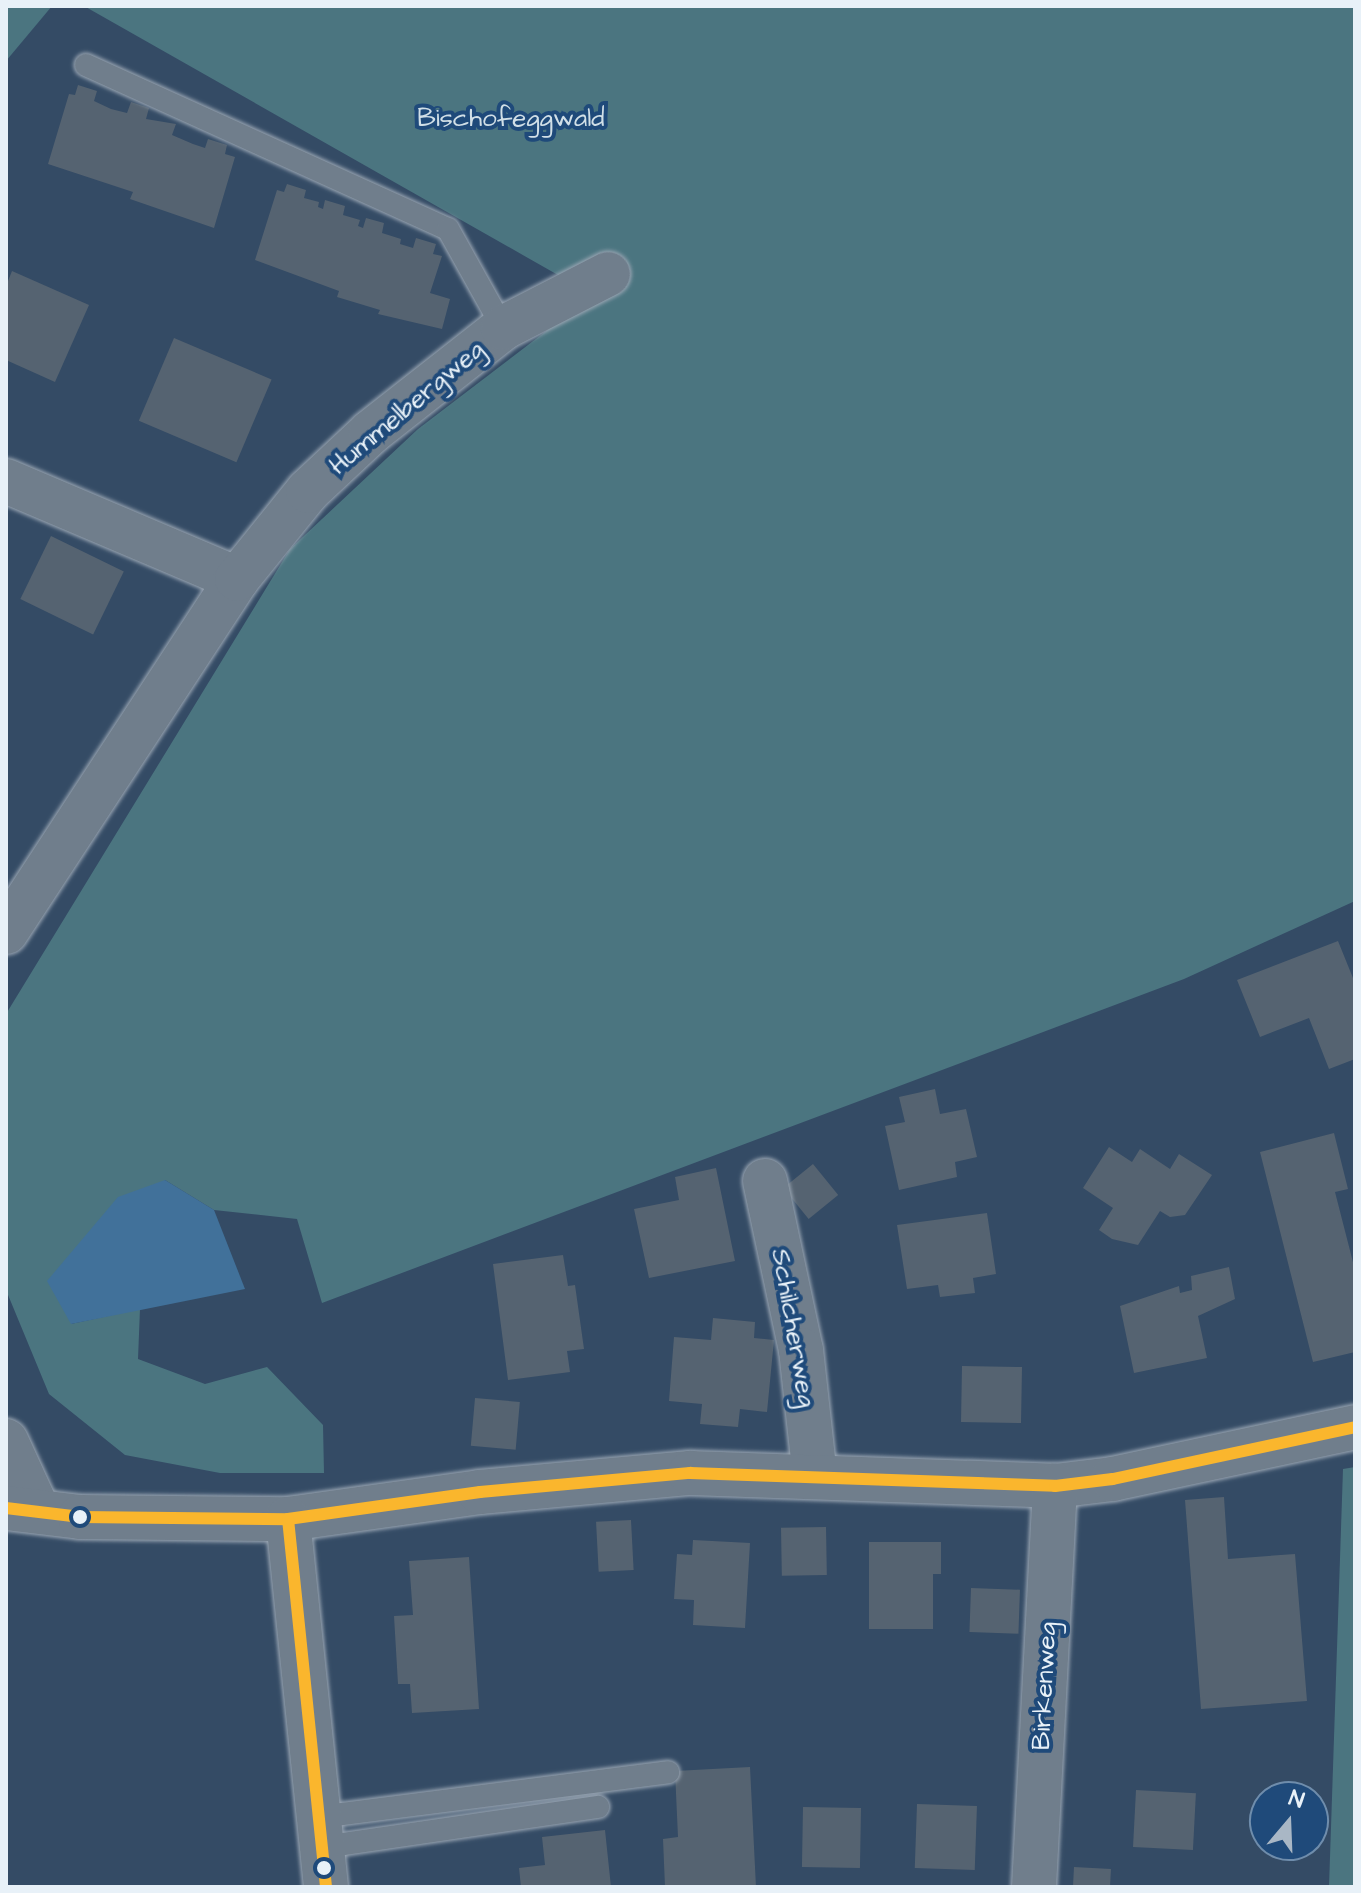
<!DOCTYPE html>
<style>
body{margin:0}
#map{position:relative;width:1361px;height:1893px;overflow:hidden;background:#344b65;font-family:"Architects Daughter",sans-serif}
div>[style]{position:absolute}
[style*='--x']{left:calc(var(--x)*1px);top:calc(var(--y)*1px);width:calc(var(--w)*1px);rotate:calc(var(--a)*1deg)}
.green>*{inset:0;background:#4b7580}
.water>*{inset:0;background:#41719a}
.building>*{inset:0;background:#556371;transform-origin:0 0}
.roads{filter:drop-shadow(0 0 2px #9aa6b3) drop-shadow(0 0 2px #9aa6b3)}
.lane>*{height:22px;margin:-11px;padding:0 11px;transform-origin:11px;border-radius:11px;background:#707e8c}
.street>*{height:44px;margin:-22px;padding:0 22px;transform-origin:22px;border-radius:22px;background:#707e8c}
.bus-1>*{height:12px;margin:-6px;padding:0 6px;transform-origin:6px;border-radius:6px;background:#fab62d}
.dots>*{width:22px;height:22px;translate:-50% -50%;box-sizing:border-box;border:4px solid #1f4a7a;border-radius:50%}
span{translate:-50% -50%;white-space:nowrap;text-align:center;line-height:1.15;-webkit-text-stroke:8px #1f4a7a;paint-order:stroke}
.park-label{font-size:26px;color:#d1dfe7}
.street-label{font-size:26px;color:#e8f1f8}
.frame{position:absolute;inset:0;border:8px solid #e8f1f8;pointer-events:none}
.north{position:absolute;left:1249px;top:1781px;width:80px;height:80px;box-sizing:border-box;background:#1f4a7a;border:2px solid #6f8dac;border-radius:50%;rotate:19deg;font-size:22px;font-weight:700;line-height:32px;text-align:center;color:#e8f1f8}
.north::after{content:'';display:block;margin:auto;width:28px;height:36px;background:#a9b7c5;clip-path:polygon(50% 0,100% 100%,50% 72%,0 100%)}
</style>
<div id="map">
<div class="green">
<div style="clip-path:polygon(6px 6px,52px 6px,6px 61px)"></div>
<div style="clip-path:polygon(84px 6px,1355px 6px,1355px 901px,1184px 979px,322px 1303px,297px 1219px,214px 1210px,165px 1180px,71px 1324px,140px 1309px,138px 1359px,205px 1384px,267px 1367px,323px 1425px,324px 1473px,220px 1473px,125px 1455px,49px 1394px,6px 1290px,6px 1014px,290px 549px,418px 429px,609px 283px,558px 275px)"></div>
<div style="clip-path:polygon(1355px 1467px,1355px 1887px,1329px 1887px,1343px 1469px)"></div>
</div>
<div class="water">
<div style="clip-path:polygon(165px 1180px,214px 1210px,245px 1289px,71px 1324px,47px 1281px,118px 1197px)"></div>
</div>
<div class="building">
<div style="clip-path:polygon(78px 85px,97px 91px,94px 101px,111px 109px,127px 113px,131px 102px,149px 108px,146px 119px,176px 124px,172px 135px,193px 144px,205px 148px,208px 139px,227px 145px,225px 154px,235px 157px,214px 228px,130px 199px,133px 192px,48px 164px,69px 94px,75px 95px)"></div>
<div style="clip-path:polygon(287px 184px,306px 190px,304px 198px,319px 202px,318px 207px,323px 209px,325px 200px,345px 206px,343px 215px,360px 220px,358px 226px,363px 228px,366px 218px,384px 223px,382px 233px,401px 239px,400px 244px,413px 248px,416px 238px,436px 244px,433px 254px,442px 256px,430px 293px,450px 299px,442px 329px,378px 314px,380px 310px,337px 297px,339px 291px,255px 260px,277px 190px,284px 192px)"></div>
<div style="clip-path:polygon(12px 271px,89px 305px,55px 382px,6px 360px,6px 286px)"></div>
<div style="left:174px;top:338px;width:106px;height:90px;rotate:23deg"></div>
<div style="left:51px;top:536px;width:81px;height:70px;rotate:26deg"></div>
<div style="clip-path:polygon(1338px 941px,1355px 983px,1355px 1059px,1329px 1069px,1309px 1018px,1260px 1037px,1237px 980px)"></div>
<div style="clip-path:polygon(935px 1089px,940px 1114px,966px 1109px,977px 1157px,955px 1162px,957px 1177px,899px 1190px,885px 1126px,905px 1122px,899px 1097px)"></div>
<div style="clip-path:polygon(1334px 1133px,1348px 1189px,1335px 1192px,1355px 1270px,1355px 1352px,1313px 1362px,1260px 1152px)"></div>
<div style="clip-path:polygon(1109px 1147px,1132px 1162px,1140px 1149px,1170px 1169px,1179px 1154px,1212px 1175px,1185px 1215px,1170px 1217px,1160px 1211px,1138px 1245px,1112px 1239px,1099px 1230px,1113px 1208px,1083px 1188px)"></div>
<div style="left:813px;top:1164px;width:40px;height:38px;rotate:51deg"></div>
<div style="clip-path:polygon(716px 1168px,735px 1261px,649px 1278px,634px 1209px,679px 1200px,675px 1177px)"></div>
<div style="clip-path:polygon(987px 1213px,996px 1274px,973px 1278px,975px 1293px,940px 1297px,938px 1285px,907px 1289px,897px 1225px)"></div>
<div style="clip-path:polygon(563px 1255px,568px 1286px,575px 1285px,584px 1349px,567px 1351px,570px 1372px,508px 1380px,493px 1264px)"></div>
<div style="clip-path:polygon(1229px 1267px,1235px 1299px,1198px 1316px,1207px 1358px,1134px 1373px,1120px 1306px,1179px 1286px,1180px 1293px,1192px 1290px,1191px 1276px)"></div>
<div style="clip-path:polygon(713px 1318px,755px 1322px,754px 1338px,774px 1340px,767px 1412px,740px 1409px,738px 1427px,700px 1424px,702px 1404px,669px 1401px,674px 1337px,711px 1340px)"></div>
<div style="left:962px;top:1366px;width:60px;height:56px;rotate:1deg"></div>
<div style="left:475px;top:1398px;width:45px;height:48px;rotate:5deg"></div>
<div style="clip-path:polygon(1224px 1497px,1228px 1559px,1295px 1554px,1307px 1701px,1201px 1709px,1185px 1500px)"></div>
<div style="left:631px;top:1520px;width:50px;height:35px;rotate:87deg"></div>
<div style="left:826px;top:1527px;width:48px;height:45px;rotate:89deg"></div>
<div style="clip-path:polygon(693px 1540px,750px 1543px,745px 1628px,693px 1625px,694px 1600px,674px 1599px,677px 1554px,692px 1555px)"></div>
<div style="clip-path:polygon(869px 1542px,941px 1542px,941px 1574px,933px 1574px,933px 1629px,869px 1629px)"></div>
<div style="clip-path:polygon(469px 1557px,479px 1709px,412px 1713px,410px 1684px,398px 1684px,394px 1616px,413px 1615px,409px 1561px)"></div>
<div style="left:971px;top:1588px;width:49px;height:44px;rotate:2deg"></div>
<div style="clip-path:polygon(750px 1767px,756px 1887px,665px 1887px,663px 1839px,678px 1837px,675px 1771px)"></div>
<div style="left:1136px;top:1790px;width:60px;height:57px;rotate:3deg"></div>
<div style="left:917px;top:1804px;width:60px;height:64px;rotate:2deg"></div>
<div style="left:803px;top:1807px;width:58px;height:60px;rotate:1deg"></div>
<div style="clip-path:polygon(605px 1830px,611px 1887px,521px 1887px,519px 1868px,545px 1865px,542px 1837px)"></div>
<div style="left:1074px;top:1867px;width:37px;height:20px;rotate:3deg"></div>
</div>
<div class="roads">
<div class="lane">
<div style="--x:86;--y:65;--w:397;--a:24.4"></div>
<div style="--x:448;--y:229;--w:113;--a:60.9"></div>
<div style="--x:319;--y:1817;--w:352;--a:-7.3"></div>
<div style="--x:323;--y:1847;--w:278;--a:-8.3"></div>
</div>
<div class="street">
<div style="--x:6;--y:481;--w:251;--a:23"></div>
<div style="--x:6;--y:932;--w:422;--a:-56.8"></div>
<div style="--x:237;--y:579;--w:113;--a:-51.1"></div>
<div style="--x:308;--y:491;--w:86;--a:-43.1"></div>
<div style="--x:371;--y:432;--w:168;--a:-38.2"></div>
<div style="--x:503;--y:328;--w:118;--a:-27.2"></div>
<div style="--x:765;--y:1181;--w:173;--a:78"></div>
<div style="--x:801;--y:1350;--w:127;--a:83.7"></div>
<div style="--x:6;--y:1441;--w:77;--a:65.4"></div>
<div style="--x:6;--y:1508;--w:75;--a:6.9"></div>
<div style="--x:80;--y:1517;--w:208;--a:0.6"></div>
<div style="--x:288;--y:1519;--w:194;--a:-8"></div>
<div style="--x:480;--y:1492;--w:211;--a:-5.2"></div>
<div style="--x:690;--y:1473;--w:365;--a:2"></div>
<div style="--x:1055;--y:1486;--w:58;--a:-6.9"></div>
<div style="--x:1113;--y:1479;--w:248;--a:-12.1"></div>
<div style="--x:288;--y:1519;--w:370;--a:84.1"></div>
<div style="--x:1034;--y:1887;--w:402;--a:-87"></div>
</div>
</div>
<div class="bus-1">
<div style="--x:6;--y:1508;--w:75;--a:6.9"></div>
<div style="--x:80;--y:1517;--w:208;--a:0.6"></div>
<div style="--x:288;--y:1519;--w:194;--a:-8"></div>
<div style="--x:480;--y:1492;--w:211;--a:-5.2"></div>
<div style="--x:690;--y:1473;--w:365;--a:2"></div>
<div style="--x:1055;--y:1486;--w:58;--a:-6.9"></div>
<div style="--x:1113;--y:1479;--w:248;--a:-12.1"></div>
<div style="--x:288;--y:1519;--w:370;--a:84.1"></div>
</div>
<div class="dots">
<div style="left:80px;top:1517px;background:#e8f1f8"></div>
<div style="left:324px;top:1868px;background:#e8f1f8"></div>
</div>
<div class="park-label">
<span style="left:511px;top:119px">Bischofeggwald</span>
</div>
<div class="street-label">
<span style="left:407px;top:408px;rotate:-40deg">Hummelbergweg</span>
<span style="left:793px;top:1328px;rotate:80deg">Schilcherweg</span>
<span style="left:1045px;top:1686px;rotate:-87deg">Birkenweg</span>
</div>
<div class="frame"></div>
<div class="north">N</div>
</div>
